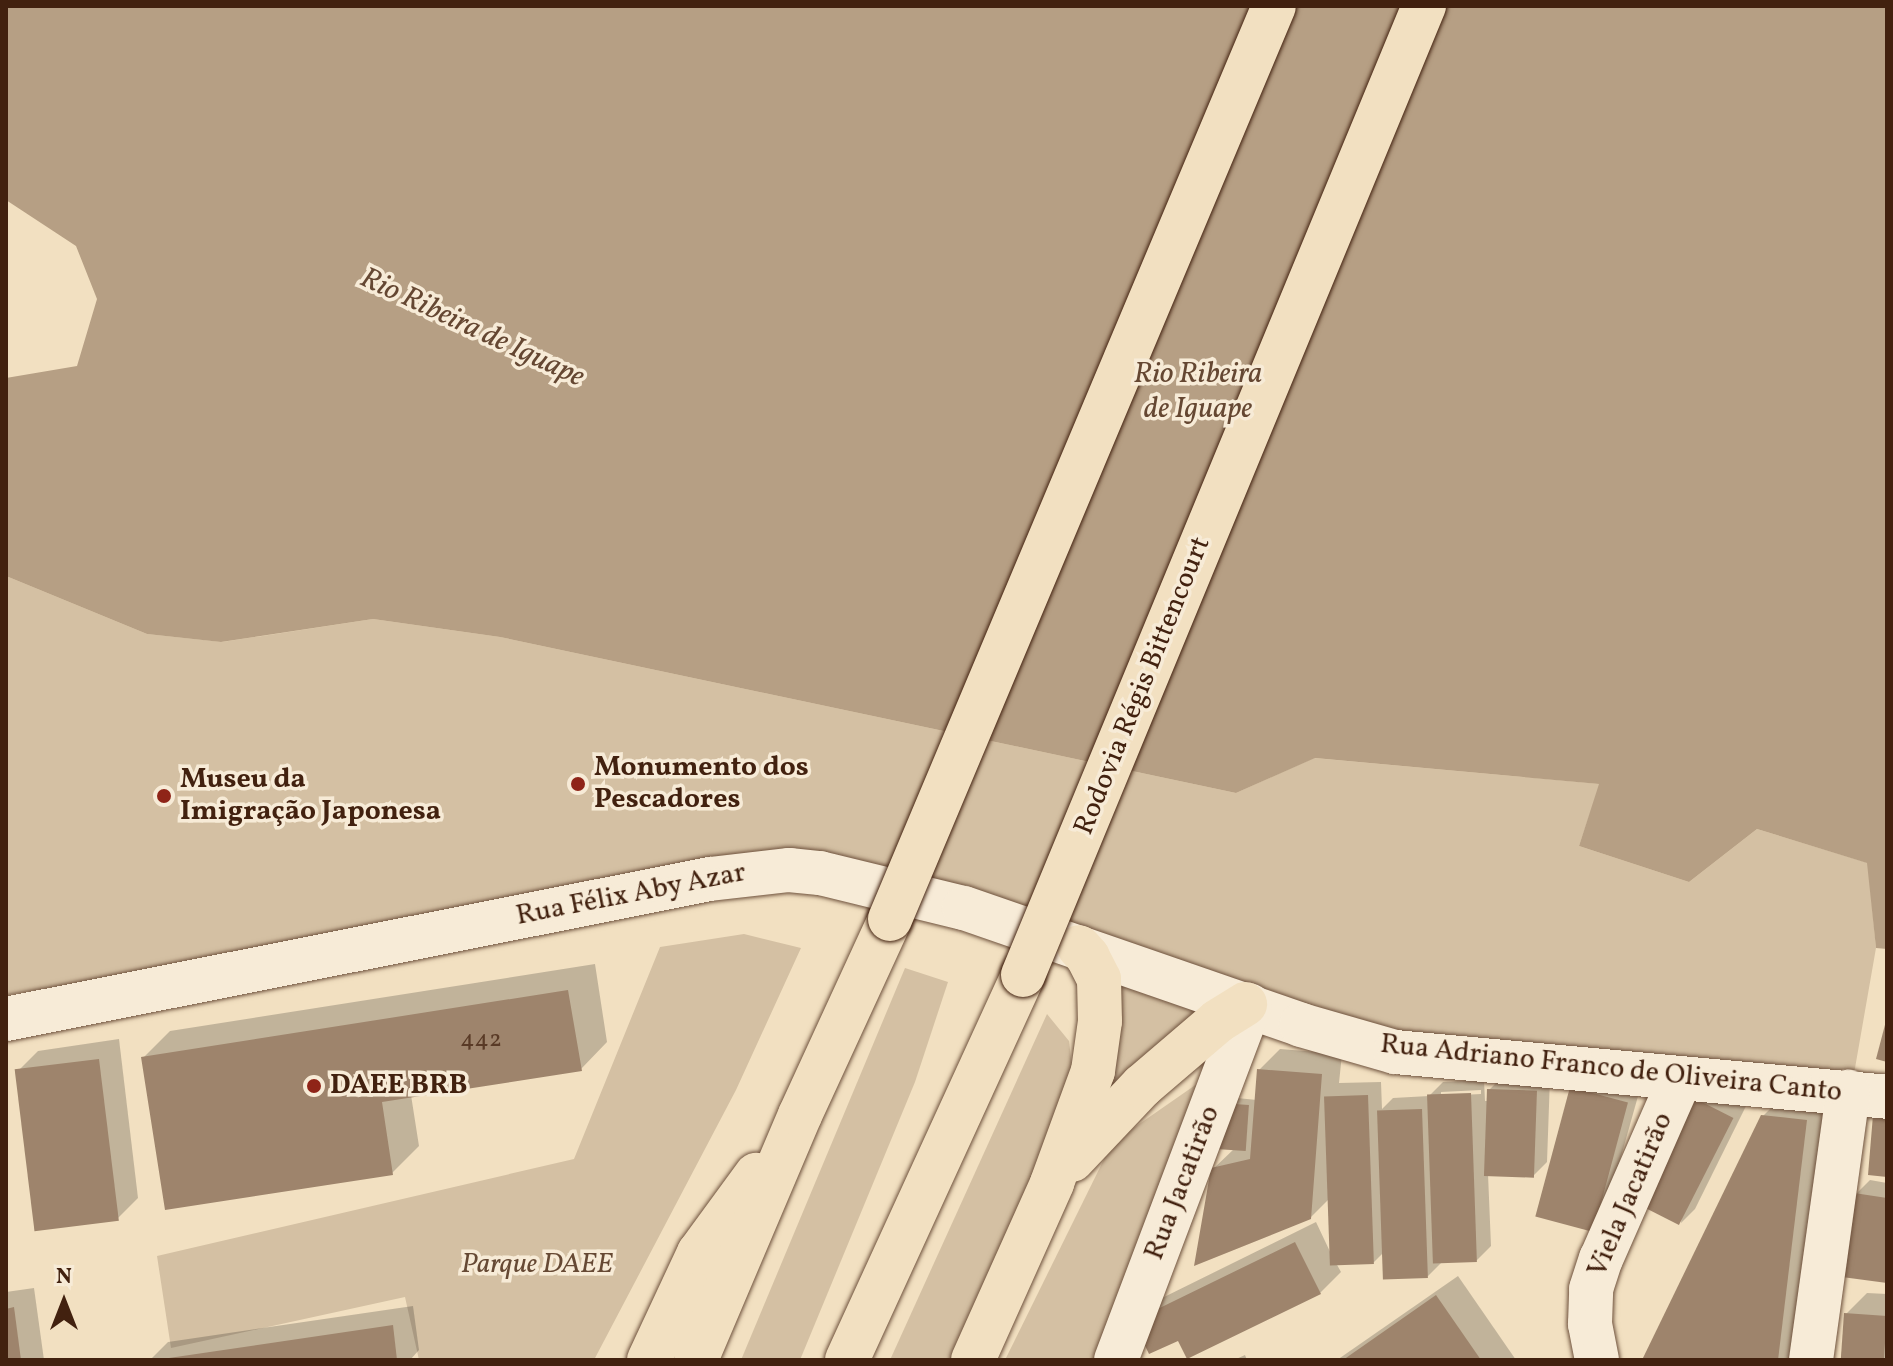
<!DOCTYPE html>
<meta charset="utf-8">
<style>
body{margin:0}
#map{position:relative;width:1893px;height:1366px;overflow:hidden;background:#f2e0c1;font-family:Vollkorn,serif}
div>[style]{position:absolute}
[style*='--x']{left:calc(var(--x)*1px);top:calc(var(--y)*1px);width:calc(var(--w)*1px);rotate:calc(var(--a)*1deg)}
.green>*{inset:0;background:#d4c0a3}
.water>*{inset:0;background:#b69f84}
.shadow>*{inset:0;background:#0003}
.building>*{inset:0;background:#9e846c;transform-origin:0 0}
.roads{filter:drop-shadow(0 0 2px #6e513c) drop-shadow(0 0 2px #6e513c)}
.minor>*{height:44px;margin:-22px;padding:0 22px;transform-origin:22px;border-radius:22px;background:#f7ebd7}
.major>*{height:44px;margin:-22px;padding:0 22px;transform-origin:22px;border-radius:22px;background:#f2e0c1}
.highway>*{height:44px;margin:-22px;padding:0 22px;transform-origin:22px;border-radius:22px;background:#f2e0c1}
.bridges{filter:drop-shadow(0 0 2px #42210f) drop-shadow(0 0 2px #42210f)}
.highway-bridge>*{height:44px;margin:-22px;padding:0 22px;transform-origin:22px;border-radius:22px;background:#f2e0c1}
.dots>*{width:22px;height:22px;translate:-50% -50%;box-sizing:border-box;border:4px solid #f7ebd7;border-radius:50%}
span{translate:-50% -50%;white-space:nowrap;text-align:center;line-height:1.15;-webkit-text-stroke:7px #f7ebd7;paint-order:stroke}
.number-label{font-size:24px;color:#593a26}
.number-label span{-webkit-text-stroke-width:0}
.street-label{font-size:28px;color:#42210f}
.poi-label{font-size:28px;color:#42210f;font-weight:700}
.left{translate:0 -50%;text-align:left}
.park-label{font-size:28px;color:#664934;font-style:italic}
.water-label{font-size:30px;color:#654732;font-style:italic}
.frame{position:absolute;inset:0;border:8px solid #42210f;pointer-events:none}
.north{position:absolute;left:24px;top:1262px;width:80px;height:80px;-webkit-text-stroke:6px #f7ebd7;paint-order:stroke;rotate:0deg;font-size:22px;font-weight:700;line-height:32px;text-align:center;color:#42210f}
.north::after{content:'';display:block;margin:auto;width:28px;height:36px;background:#42210f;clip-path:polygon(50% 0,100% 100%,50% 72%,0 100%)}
</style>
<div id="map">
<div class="green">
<div style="clip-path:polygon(6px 576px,147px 634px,222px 642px,373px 619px,500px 637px,1236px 793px,1314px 758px,1600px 784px,1579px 846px,1689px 882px,1757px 829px,1868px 863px,1876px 948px,1851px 1091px,1398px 1050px,1085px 945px,716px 876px,6px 995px)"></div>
<div style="clip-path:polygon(744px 934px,801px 948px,736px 1090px,594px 1360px,419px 1360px,405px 1297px,171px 1348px,157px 1256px,574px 1159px,660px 947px)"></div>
<div style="clip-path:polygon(905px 968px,948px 982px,915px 1082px,800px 1360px,741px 1360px)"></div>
<div style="clip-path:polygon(1114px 980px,1206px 1014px,1105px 1099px,1118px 1052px,1121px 1024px)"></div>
<div style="clip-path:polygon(1047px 1014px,1069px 1041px,1073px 1075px,1008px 1238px,951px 1360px,890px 1360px)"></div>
<div style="clip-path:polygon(1204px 1079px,1102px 1360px,1005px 1360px,1112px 1143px)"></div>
</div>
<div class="water">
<div style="clip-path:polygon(6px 6px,1887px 6px,1887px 949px,1876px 948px,1867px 863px,1757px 829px,1689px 882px,1579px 846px,1599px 784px,1315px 758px,1236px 793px,500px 637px,373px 619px,221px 642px,147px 634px,6px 576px,6px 378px,77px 366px,97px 299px,76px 246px,6px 200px)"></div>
</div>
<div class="shadow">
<div style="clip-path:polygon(595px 964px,607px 1042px,581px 1069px,411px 1095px,419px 1146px,392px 1173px,143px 1058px,170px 1031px)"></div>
<div style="clip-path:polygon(119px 1039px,138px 1198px,117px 1219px,17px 1072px,38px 1051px)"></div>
<div style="clip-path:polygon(evenodd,1280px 1049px,1342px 1054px,1339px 1083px,1381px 1082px,1382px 1109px,1393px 1098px,1429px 1096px,1443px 1082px,1484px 1080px,1485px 1101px,1488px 1101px,1489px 1090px,1503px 1076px,1550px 1078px,1547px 1162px,1533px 1176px,1488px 1174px,1491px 1246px,1477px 1260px,1442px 1262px,1428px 1276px,1385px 1251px,1374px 1262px,1336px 1263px,1341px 1272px,1320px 1293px,1179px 1338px,1150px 1352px,1156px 1301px,1316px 1222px,1333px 1258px,1331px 1197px,1310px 1218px,1213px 1169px,1234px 1149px,1227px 1097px,1257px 1100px,1259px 1070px,1280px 1049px,1481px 1090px,1481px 1094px,1441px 1096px,1441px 1092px,1481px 1090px)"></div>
<div style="clip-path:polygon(1572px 1088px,1640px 1089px,1604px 1217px,1590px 1231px)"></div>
<div style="clip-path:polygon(1784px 1095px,1827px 1100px,1790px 1360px,1658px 1360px,1763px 1116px)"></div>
<div style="clip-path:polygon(1697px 1101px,1747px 1104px,1695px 1209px,1681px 1223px)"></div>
<div style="clip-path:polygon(1870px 1180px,1887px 1183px,1887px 1281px,1856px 1194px)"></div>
<div style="clip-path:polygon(1458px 1276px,1516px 1360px,1337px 1360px)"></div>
<div style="clip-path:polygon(34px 1288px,44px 1360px,6px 1360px,6px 1292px)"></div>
<div style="clip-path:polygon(1867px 1293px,1887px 1294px,1887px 1360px,1844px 1360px,1846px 1314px)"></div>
<div style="clip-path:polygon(413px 1306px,419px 1350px,410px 1360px,150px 1360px,168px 1342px)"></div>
<div style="clip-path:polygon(1245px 1355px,1247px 1360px,1234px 1360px)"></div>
</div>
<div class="building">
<div style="clip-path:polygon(568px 990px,582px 1071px,382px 1102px,393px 1175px,165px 1210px,141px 1057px)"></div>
<div style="clip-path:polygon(1886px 1021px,1887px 1021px,1887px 1062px,1876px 1059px)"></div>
<div style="left:99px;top:1059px;width:163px;height:85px;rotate:83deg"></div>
<div style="clip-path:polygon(1257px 1069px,1322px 1074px,1311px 1219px,1194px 1266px,1211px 1168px,1250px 1159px)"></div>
<div style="left:1570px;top:1087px;width:60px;height:134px;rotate:15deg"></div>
<div style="left:1487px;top:1089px;width:50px;height:87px;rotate:2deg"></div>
<div style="left:1471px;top:1093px;width:169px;height:44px;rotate:88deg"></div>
<div style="left:1368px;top:1095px;width:169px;height:44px;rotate:88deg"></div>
<div style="left:1696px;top:1099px;width:42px;height:120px;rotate:27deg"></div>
<div style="left:1219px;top:1103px;width:30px;height:46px;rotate:4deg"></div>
<div style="left:1422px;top:1109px;width:169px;height:45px;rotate:88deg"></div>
<div style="clip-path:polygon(1761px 1115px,1807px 1120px,1778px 1360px,1642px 1360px)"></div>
<div style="clip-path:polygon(1873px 1115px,1887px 1117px,1887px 1177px,1868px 1175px)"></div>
<div style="clip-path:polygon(1854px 1193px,1887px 1198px,1887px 1283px,1842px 1277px)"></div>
<div style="clip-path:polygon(1295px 1242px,1321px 1294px,1187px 1359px,1178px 1341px,1149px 1354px,1133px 1321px)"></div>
<div style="clip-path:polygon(1436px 1295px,1481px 1360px,1343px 1360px)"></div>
<div style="clip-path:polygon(14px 1307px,21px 1360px,6px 1360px,6px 1309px)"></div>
<div style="left:1844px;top:1313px;width:43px;height:47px;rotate:4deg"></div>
<div style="clip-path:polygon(393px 1325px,397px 1360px,169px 1360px,169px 1358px)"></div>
</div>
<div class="roads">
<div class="minor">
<div style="--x:6;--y:1019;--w:718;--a:-11.25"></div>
<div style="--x:710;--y:879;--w:80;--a:-6.5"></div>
<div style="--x:789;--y:870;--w:31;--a:6"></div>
<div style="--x:820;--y:873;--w:148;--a:13.7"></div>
<div style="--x:964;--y:908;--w:357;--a:19.1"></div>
<div style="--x:1301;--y:1025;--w:98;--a:16"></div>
<div style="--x:1395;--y:1052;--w:494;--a:5.2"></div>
<div style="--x:1116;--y:1360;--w:379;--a:-69.3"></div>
<div style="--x:1597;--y:1360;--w:37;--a:-101"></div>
<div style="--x:1590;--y:1324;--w:35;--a:-88"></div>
<div style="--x:1591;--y:1289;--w:32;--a:-72"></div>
<div style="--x:1601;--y:1259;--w:197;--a:-66.3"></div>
<div style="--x:1811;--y:1360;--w:271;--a:-82.1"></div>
</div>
<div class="major">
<div style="--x:1072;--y:1160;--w:102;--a:-46.6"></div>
<div style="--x:1142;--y:1086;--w:100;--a:-40.5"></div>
<div style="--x:1218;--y:1021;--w:32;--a:-32"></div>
<div style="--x:973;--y:1360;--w:194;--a:-65.9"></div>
<div style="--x:1052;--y:1183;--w:119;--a:-69.9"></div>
<div style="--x:1093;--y:1071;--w:50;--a:-82"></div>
<div style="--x:1100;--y:1021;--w:42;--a:-91.4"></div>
<div style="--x:1099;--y:979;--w:25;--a:-117"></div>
<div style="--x:1088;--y:957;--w:13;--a:-132"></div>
</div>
<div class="highway">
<div style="--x:649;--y:1360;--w:118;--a:-65"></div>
<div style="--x:699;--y:1253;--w:97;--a:-53.8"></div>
<div style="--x:696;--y:1360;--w:266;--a:-67"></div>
<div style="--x:800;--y:1115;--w:216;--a:-65.3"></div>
<div style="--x:847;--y:1360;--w:423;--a:-65.4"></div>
</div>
</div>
<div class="bridges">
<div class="highway-bridge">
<div style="--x:890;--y:919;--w:990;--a:-67.19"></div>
<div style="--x:1023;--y:975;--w:1049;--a:-67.52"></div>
</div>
</div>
<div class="dots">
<div style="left:578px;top:784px;background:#8f2418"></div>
<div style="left:164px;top:796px;background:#8f2418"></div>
<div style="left:314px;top:1086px;background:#8f2418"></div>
</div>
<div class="number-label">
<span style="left:481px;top:1041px">442</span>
</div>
<div class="street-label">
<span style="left:1143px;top:686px;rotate:-68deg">Rodovia Régis Bittencourt</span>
<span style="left:631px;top:895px;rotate:-11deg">Rua Félix Aby Azar</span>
<span style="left:1611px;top:1069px;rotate:6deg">Rua Adriano Franco de Oliveira Canto</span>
<span style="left:1183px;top:1183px;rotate:-69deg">Rua Jacatirão</span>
<span style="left:1631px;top:1195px;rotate:-67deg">Viela Jacatirão</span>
</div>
<div class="poi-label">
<span class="left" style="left:594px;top:784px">Monumento dos<br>Pescadores</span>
<span class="left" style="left:180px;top:796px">Museu da<br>Imigração Japonesa</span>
<span class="left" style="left:330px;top:1086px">DAEE BRB</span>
</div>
<div class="park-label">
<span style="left:537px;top:1265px">Parque DAEE</span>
</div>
<div class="water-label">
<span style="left:472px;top:328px;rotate:25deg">Rio Ribeira de Iguape</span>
<span style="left:1198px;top:391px">Rio Ribeira<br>de Iguape</span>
</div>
<div class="frame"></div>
<div class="north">N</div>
</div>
